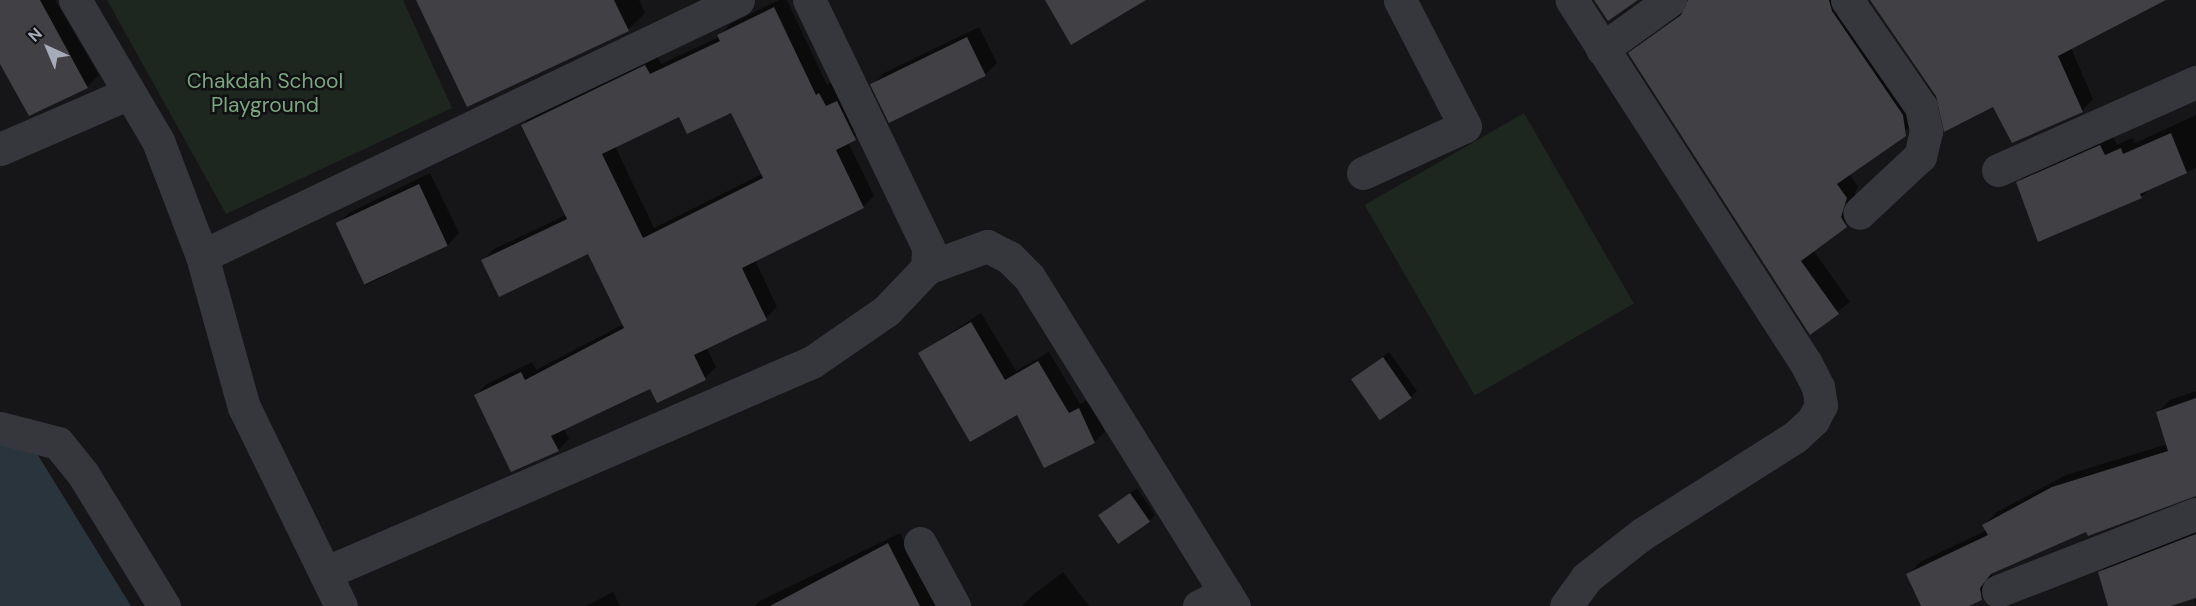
<!DOCTYPE html>
<style>
body{margin:0}
#map{position:relative;width:2196px;height:606px;overflow:hidden;background:#161518;font-family:"DM Sans",sans-serif}
div>[style]{position:absolute}
[style*='--x']{left:calc(var(--x)*1px);top:calc(var(--y)*1px);width:calc(var(--w)*1px);rotate:calc(var(--a)*1deg)}
.green>*{inset:0;background:#1d261f;transform-origin:0 0}
.water>*{inset:0;background:#2a343d}
.shadow>*{inset:0;background:#0007}
.building>*{inset:0;background:#404045;transform-origin:0 0}
.minor>*{height:33px;margin:-16.5px;padding:0 16.5px;transform-origin:16.5px;border-radius:16.5px;background:#36373d}
span{translate:-50% -50%;white-space:nowrap;text-align:center;line-height:1.15;-webkit-text-stroke:5px #111013;paint-order:stroke}
.park-label{font-size:21px;color:#7ba67f}
.north{position:absolute;left:18px;top:18px;width:60px;height:60px;-webkit-text-stroke:4px #111013;paint-order:stroke;rotate:316deg;font-size:16px;font-weight:700;line-height:24px;text-align:center;color:#a6abb9}
.north::after{content:'';display:block;margin:auto;width:21px;height:27px;background:#a6abb9;clip-path:polygon(50% 0,100% 100%,50% 72%,0 100%)}
</style>
<div id="map">
<div class="green">
<div style="clip-path:polygon(107px 0,403px 0,452px 108px,226px 214px)"></div>
<div style="left:1524px;top:113px;width:220px;height:184px;rotate:60deg"></div>
</div>
<div class="water">
<div style="clip-path:polygon(28px 439px,131px 606px,0 606px,0 441px)"></div>
</div>
<div class="shadow">
<div style="clip-path:polygon(0 0,55px 0,99px 75px,87px 87px,29px 114px,0 61px)"></div>
<div style="clip-path:polygon(418px 0,639px 0,645px 13px,628px 30px)"></div>
<div style="clip-path:polygon(evenodd,779px 0,787px 0,827px 85px,831px 83px,866px 128px,848px 142px,874px 196px,863px 207px,755px 260px,777px 307px,766px 318px,706px 347px,716px 367px,705px 378px,651px 387px,564px 429px,569px 439px,558px 450px,476px 395px,487px 384px,532px 362px,536px 370px,624px 324px,589px 252px,483px 260px,494px 249px,566px 215px,522px 125px,534px 114px,657px 55px,661px 64px,719px 37px,730px 24px,779px 0,732px 111px,762px 174px,654px 228px,615px 146px,679px 115px,732px 111px)"></div>
<div style="clip-path:polygon(1709px 0,1843px 0,1917px 122px,1849px 174px,1858px 186px,1851px 205px,1857px 214px,1813px 250px,1850px 302px,1811px 333px,1630px 53px,1689px 8px)"></div>
<div style="clip-path:polygon(1872px 0,2163px 0,2071px 48px,2093px 99px,2082px 111px,1994px 105px,1938px 96px)"></div>
<div style="clip-path:polygon(979px 27px,997px 63px,985px 75px,872px 85px,884px 73px)"></div>
<div style="clip-path:polygon(2196px 115px,2196px 168px,2150px 188px,2141px 197px,2018px 183px,2030px 171px,2112px 135px,2117px 145px,2132px 138px,2135px 143px)"></div>
<div style="clip-path:polygon(430px 173px,459px 233px,448px 245px,366px 285px,337px 225px,349px 213px)"></div>
<div style="clip-path:polygon(981px 313px,1016px 371px,1049px 352px,1080px 404px,1089px 399px,1105px 432px,1094px 442px,1018px 413px,920px 353px)"></div>
<div style="clip-path:polygon(1389px 352px,1417px 391px,1411px 397px,1353px 379px)"></div>
<div style="clip-path:polygon(2196px 391px,2196px 496px,2190px 495px,2087px 530px,1992px 574px,1994px 586px,1981px 599px,1965px 606px,1922px 606px,1908px 575px,1920px 562px,1987px 530px,1984px 525px,1997px 512px,2066px 475px,2168px 444px,2158px 412px,2170px 400px)"></div>
<div style="clip-path:polygon(1137px 488px,1155px 515px,1149px 521px,1100px 515px)"></div>
<div style="clip-path:polygon(2196px 527px,2196px 606px,2194px 597px,2165px 606px,2110px 606px,2100px 573px,2113px 560px)"></div>
<div style="clip-path:polygon(900px 533px,938px 606px,755px 606px,758px 602px)"></div>
<div style="clip-path:polygon(1063px 572px,1089px 606px,1022px 606px,1033px 595px)"></div>
<div style="clip-path:polygon(613px 592px,620px 606px,586px 606px)"></div>
</div>
<div class="building">
<div style="clip-path:polygon(0 0,40px 0,88px 88px,29px 116px,0 64px)"></div>
<div style="clip-path:polygon(416px 0,614px 0,629px 31px,467px 107px)"></div>
<div style="clip-path:polygon(1045px 0,1146px 0,1071px 45px)"></div>
<div style="clip-path:polygon(1594px 0,1638px 0,1608px 21px)"></div>
<div style="clip-path:polygon(1688px 0,1829px 0,1832px 11px,1903px 115px,1906px 136px,1837px 184px,1847px 198px,1841px 217px,1847px 227px,1801px 261px,1839px 314px,1810px 335px,1628px 53px,1681px 15px)"></div>
<div style="clip-path:polygon(1870px 0,2166px 0,2058px 56px,2083px 112px,2012px 143px,1993px 107px,1944px 132px,1936px 96px)"></div>
<div style="clip-path:polygon(evenodd,774px 7px,816px 95px,819px 93px,826px 106px,837px 101px,856px 140px,836px 150px,864px 208px,742px 268px,767px 320px,694px 355px,706px 380px,657px 403px,650px 389px,551px 436px,559px 451px,511px 472px,474px 395px,521px 372px,525px 380px,624px 328px,588px 254px,499px 297px,481px 260px,567px 219px,521px 125px,645px 65px,650px 74px,720px 41px,717px 35px,774px 7px,731px 113px,763px 178px,643px 238px,602px 154px,679px 117px,687px 134px,731px 113px)"></div>
<div style="left:967px;top:37px;width:43px;height:108px;rotate:64deg"></div>
<div style="clip-path:polygon(2171px 133px,2187px 173px,2140px 194px,2142px 198px,2038px 242px,2016px 182px,2100px 145px,2105px 155px,2121px 148px,2123px 154px)"></div>
<div style="left:419px;top:184px;width:68px;height:92px;rotate:65deg"></div>
<div style="clip-path:polygon(971px 322px,1005px 380px,1038px 361px,1069px 413px,1079px 408px,1095px 443px,1044px 468px,1017px 415px,970px 442px,918px 353px)"></div>
<div style="left:1383px;top:357px;width:50px;height:39px;rotate:55deg"></div>
<div style="clip-path:polygon(2196px 398px,2196px 496px,2088px 536px,2086px 532px,1991px 574px,1980px 588px,1982px 600px,1969px 606px,1921px 606px,1906px 574px,1988px 535px,1982px 525px,2052px 487px,2168px 451px,2156px 412px)"></div>
<div style="left:1130px;top:493px;width:35px;height:39px;rotate:55deg"></div>
<div style="clip-path:polygon(2196px 534px,2196px 598px,2171px 606px,2108px 606px,2098px 572px)"></div>
<div style="clip-path:polygon(888px 543px,920px 606px,770px 606px)"></div>
</div>
<div class="minor">
<div style="--x:75;--y:0;--w:164;--a:59.5"></div>
<div style="--x:158;--y:141;--w:123;--a:69.1"></div>
<div style="--x:202;--y:256;--w:157;--a:74.5"></div>
<div style="--x:244;--y:407;--w:221;--a:64"></div>
<div style="--x:1847;--y:0;--w:130;--a:55.3"></div>
<div style="--x:1921;--y:107;--w:25;--a:78"></div>
<div style="--x:1926;--y:131;--w:26;--a:103"></div>
<div style="--x:1920;--y:156;--w:83;--a:136.9"></div>
<div style="--x:1602;--y:49;--w:84;--a:-35.8"></div>
<div style="--x:0;--y:149;--w:138;--a:-23.4"></div>
<div style="--x:1998;--y:170;--w:217;--a:-24"></div>
<div style="--x:1363;--y:173;--w:112;--a:-24.7"></div>
<div style="--x:1465;--y:126;--w:142;--a:-117.3"></div>
<div style="--x:202;--y:256;--w:594;--a:-25.53"></div>
<div style="--x:927;--y:268;--w:64;--a:-20.1"></div>
<div style="--x:987;--y:246;--w:25;--a:27"></div>
<div style="--x:1009;--y:257;--w:28;--a:45"></div>
<div style="--x:1029;--y:277;--w:388;--a:58.1"></div>
<div style="--x:0;--y:428;--w:60;--a:14.5"></div>
<div style="--x:58;--y:443;--w:40;--a:51"></div>
<div style="--x:83;--y:474;--w:155;--a:58.5"></div>
<div style="--x:920;--y:543;--w:72;--a:61.6"></div>
<div style="--x:325;--y:573;--w:531;--a:-23.43"></div>
<div style="--x:812;--y:362;--w:90;--a:-34.6"></div>
<div style="--x:886;--y:311;--w:59;--a:-46.4"></div>
<div style="--x:927;--y:268;--w:21;--a:-87"></div>
<div style="--x:928;--y:247;--w:274;--a:-115.7"></div>
<div style="--x:1998;--y:591;--w:212;--a:-21.3"></div>
<div style="--x:1199;--y:606;--w:30;--a:-26"></div>
<div style="--x:1566;--y:606;--w:34;--a:-54"></div>
<div style="--x:1586;--y:578;--w:71;--a:-38.2"></div>
<div style="--x:1642;--y:534;--w:181;--a:-32.4"></div>
<div style="--x:1795;--y:437;--w:25;--a:-43"></div>
<div style="--x:1813;--y:420;--w:17;--a:-62"></div>
<div style="--x:1821;--y:405;--w:18;--a:-99"></div>
<div style="--x:1818;--y:387;--w:28;--a:-117"></div>
<div style="--x:1805;--y:362;--w:431;--a:-122.8"></div>
</div>
<div class="park-label">
<span style="left:265px;top:93px">Chakdah School<br>Playground</span>
</div>
<div class="north">N</div>
</div>
